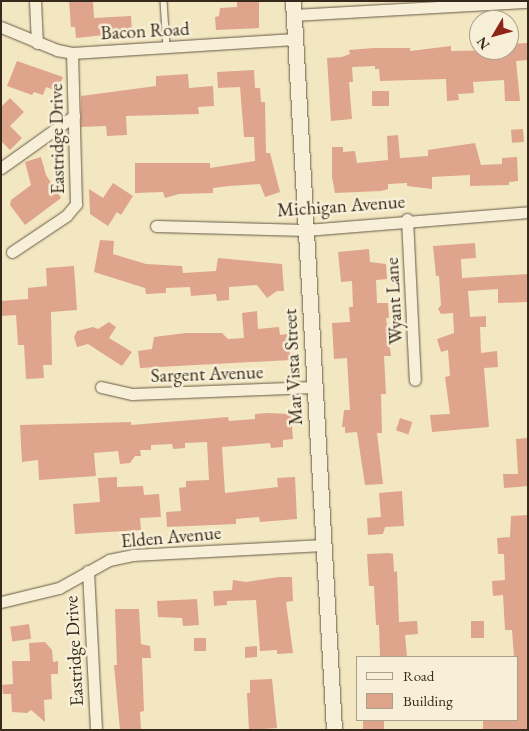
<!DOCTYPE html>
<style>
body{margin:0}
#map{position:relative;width:529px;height:731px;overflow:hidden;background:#f3e7c1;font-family:"EB Garamond",serif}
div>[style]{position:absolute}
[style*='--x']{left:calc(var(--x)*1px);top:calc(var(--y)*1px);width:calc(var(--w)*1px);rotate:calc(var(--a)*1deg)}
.building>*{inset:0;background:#dea48c;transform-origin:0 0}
.roads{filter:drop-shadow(0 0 1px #665945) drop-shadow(0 0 1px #665945)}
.lane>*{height:5.5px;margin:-2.75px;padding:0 2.75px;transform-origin:2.75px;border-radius:2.75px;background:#f7efd7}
.street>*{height:11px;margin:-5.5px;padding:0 5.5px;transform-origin:5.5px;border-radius:5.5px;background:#f7efd7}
.secondary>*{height:15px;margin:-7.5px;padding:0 7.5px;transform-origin:7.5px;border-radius:7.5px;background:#f7efd7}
span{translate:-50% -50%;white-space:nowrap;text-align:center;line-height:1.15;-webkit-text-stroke:5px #f7efd7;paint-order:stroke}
.street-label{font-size:19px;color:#372a1c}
.frame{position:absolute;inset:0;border:2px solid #372a1c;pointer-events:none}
.legend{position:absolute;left:356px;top:656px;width:162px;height:65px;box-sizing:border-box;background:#f7efd7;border:1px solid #aaa08c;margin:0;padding:6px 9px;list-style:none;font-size:15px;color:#372a1c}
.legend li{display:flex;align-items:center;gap:10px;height:25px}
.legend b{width:25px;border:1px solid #aaa08c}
.north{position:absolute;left:469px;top:10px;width:50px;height:50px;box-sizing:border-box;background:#f7efd7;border:1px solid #aaa08c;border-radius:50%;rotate:233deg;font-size:14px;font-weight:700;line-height:20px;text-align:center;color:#372a1c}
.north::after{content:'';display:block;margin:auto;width:18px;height:22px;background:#8f2418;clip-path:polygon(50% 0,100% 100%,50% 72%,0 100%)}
</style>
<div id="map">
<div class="building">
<div style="clip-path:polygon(69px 1px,93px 1px,94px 18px,131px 16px,132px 32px,76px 38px,75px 27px,71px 27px)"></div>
<div style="clip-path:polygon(237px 1px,259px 1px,259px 28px,216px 30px,215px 17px,219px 16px,220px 8px,237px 7px)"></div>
<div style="clip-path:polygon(528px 43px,528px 60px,516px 61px,520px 101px,505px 101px,504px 80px,473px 82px,474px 93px,458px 94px,459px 100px,447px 101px,446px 79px,380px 81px,379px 69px,375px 69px,375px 66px,352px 67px,353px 82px,349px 82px,352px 119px,331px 121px,327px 58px,342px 57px,350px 54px,349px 50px,374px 48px,410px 48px,410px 51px,451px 46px,451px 51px,509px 50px,509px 44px)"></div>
<div style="clip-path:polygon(17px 61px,63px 77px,57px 91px,46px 87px,43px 95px,34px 92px,32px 95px,7px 86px)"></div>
<div style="clip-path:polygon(254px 70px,255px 88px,260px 88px,261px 102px,265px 102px,266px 153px,270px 153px,280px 192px,265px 197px,260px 184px,229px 186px,213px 188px,213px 193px,179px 194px,165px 198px,163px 192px,135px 193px,135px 163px,210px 163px,210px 168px,255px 161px,254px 137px,244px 137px,240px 87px,218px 88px,217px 72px)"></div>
<div style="clip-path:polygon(188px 74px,189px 88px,213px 86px,214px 106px,198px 107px,199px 114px,126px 116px,127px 135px,107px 136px,106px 126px,81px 127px,81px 96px,156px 86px,156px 76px)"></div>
<div style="left:389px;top:91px;width:15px;height:17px;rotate:90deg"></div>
<div style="clip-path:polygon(10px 98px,24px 112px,10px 126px,22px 138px,10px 150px,1px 141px,1px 107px)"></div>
<div style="left:523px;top:129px;width:13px;height:12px;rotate:86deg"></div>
<div style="clip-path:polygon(398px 135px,400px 158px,428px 156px,428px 150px,475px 143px,481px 165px,502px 164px,502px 158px,517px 157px,518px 181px,509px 182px,509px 185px,470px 186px,470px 175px,432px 177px,432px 189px,407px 186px,407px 183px,388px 184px,388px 189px,381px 191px,335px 193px,332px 177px,332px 147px,343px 147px,343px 152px,355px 151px,357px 163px,388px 160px,387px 136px)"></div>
<div style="clip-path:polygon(41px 157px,46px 175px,61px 198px,25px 225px,10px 205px,11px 200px,31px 185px,25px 162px)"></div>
<div style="clip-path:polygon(113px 183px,133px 196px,121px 215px,117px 212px,108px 226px,90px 214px,89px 189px,103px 198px)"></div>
<div style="clip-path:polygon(100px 240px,114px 241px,113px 254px,146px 264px,182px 266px,183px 273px,216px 271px,218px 258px,282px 264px,284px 291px,277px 291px,267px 298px,257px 285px,229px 287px,229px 300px,217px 301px,216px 294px,191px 296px,190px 287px,166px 288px,166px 293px,146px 294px,145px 288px,94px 272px)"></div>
<div style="clip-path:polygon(475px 243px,476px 258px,461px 259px,462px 278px,528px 274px,528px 302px,498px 303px,498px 289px,468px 291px,470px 317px,486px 316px,486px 327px,480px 327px,481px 353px,497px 351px,498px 367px,484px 368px,489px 427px,432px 432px,430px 415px,450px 414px,445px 377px,450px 376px,448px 350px,441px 352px,437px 339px,454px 333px,453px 313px,441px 314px,438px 309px,441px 305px,439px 276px,436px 276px,433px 246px)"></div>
<div style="clip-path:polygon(369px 249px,370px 262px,386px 264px,387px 279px,376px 280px,377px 303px,388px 303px,389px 318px,386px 318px,391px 356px,384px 356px,386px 394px,381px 394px,382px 433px,377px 433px,383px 484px,365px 485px,357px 432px,345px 433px,345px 427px,342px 427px,344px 410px,350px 410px,347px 358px,334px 359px,332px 323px,350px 322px,349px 307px,353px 307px,352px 281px,341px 282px,338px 252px)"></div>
<div style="clip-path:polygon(74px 266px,77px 310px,51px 312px,52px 365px,43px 365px,44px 378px,26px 379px,24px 345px,18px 345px,16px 315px,1px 316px,1px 301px,28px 299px,28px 288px,47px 286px,46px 268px)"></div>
<div style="clip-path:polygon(257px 311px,258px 329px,279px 327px,280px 335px,287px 334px,291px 360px,140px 368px,138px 351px,152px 349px,154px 337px,186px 333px,222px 333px,228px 339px,244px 338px,242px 313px)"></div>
<div style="clip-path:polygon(109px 322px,116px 327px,109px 338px,132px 352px,122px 366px,88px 344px,77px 347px,74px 337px,77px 331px,93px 327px,98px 329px)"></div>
<div style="clip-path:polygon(268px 413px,291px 414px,293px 439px,283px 440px,283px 447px,271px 448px,270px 443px,222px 447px,225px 493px,278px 487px,277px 478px,295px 477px,297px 519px,260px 522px,259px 517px,236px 519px,236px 524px,167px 527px,166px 512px,181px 511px,179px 488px,186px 487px,186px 481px,209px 480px,207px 442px,185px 443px,185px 448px,173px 449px,172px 444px,151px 445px,151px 450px,140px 450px,141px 456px,135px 456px,130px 463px,120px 464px,118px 451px,94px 453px,96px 476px,39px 480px,38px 460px,22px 462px,20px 425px,131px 422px,131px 425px,228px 417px,229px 421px,255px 419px,255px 414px)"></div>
<div style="left:400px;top:418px;width:13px;height:13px;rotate:18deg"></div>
<div style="clip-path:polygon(528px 438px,528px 486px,504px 488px,503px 474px,518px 474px,516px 439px)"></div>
<div style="clip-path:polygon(117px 477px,117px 487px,143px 486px,144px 495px,159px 494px,161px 517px,140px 518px,141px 530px,75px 534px,73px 504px,100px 502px,98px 478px)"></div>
<div style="clip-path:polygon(402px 491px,404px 526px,385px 527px,383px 534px,368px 535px,367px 518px,381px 517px,379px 493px)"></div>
<div style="clip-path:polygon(528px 515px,528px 730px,483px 730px,483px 720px,518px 720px,518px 657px,514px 657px,512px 630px,505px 630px,503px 595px,493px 596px,492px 581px,505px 580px,504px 554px,498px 554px,497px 538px,510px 537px,511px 516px)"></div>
<div style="clip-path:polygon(389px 553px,393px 554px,394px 572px,397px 571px,399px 622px,417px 621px,418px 634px,405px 635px,407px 657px,380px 657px,379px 625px,376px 625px,374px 586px,369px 586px,367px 554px)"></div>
<div style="clip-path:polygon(279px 577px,292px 577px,293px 601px,286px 602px,293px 653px,277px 654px,277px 650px,260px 651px,256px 600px,227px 601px,227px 605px,214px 606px,213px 591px,232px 590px,233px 580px,246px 582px)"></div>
<div style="clip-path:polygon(197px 599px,199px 625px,183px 626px,182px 618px,158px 617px,157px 601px)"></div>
<div style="clip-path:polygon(115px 609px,139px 609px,141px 644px,150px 646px,151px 658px,142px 658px,144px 711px,140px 712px,141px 730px,120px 730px,114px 665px,117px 665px)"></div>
<div style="left:471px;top:621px;width:13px;height:17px"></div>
<div style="left:29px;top:624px;width:15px;height:19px;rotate:82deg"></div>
<div style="left:194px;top:638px;width:12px;height:13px"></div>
<div style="clip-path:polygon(45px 642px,52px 650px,53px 662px,58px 661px,58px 674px,51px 674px,52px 699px,44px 700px,45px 722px,31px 710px,27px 713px,12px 712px,11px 694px,3px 694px,2px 685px,13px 684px,12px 661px,30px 661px,29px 643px)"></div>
<div style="clip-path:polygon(257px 646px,257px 657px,245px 658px,245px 647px)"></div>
<div style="clip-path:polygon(272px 679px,277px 728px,249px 730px,247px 693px,250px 693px,250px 680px)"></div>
<div style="left:363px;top:720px;width:21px;height:10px"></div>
</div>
<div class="roads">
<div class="lane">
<div style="--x:164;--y:1;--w:46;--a:86.3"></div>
</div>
<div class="street">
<div style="--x:35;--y:1;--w:42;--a:87.3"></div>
<div style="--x:294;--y:15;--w:234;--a:-3.2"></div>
<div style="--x:1;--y:27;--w:61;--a:22.3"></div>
<div style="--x:57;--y:50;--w:15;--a:11"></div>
<div style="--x:72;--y:53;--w:223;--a:-3.6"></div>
<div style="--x:1;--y:168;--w:90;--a:-35.5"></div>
<div style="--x:407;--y:219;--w:161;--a:87.2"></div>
<div style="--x:156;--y:226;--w:150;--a:1.5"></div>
<div style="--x:306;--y:230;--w:223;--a:-4.6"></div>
<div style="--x:12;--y:252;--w:65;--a:-33.7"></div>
<div style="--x:66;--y:216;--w:16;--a:-50"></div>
<div style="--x:76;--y:204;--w:151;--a:-91.5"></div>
<div style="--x:101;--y:387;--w:32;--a:13"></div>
<div style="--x:132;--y:394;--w:182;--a:-2.2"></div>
<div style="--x:88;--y:571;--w:159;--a:87.1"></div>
<div style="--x:1;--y:602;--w:60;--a:-13.6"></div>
<div style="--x:59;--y:588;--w:57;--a:-29.2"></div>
<div style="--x:109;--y:560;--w:25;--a:-12"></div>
<div style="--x:133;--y:555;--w:190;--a:-3"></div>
</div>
<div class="secondary">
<div style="--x:293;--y:1;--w:730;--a:86.78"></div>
</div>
</div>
<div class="street-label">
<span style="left:145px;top:31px;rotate:-3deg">Bacon Road</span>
<span style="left:57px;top:139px;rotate:-91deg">Eastridge Drive</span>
<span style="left:341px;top:206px;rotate:-4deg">Michigan Avenue</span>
<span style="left:394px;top:301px;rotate:-93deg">Wyant Lane</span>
<span style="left:293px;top:367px;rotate:-93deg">Mar Vista Street</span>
<span style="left:207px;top:374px;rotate:-2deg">Sargent Avenue</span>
<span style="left:171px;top:537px;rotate:-5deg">Elden Avenue</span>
<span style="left:74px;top:651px;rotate:-93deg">Eastridge Drive</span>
</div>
<div class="frame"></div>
<ul class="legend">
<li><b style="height:6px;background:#f7efd7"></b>Road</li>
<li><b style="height:14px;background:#dea48c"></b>Building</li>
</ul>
<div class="north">N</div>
</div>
